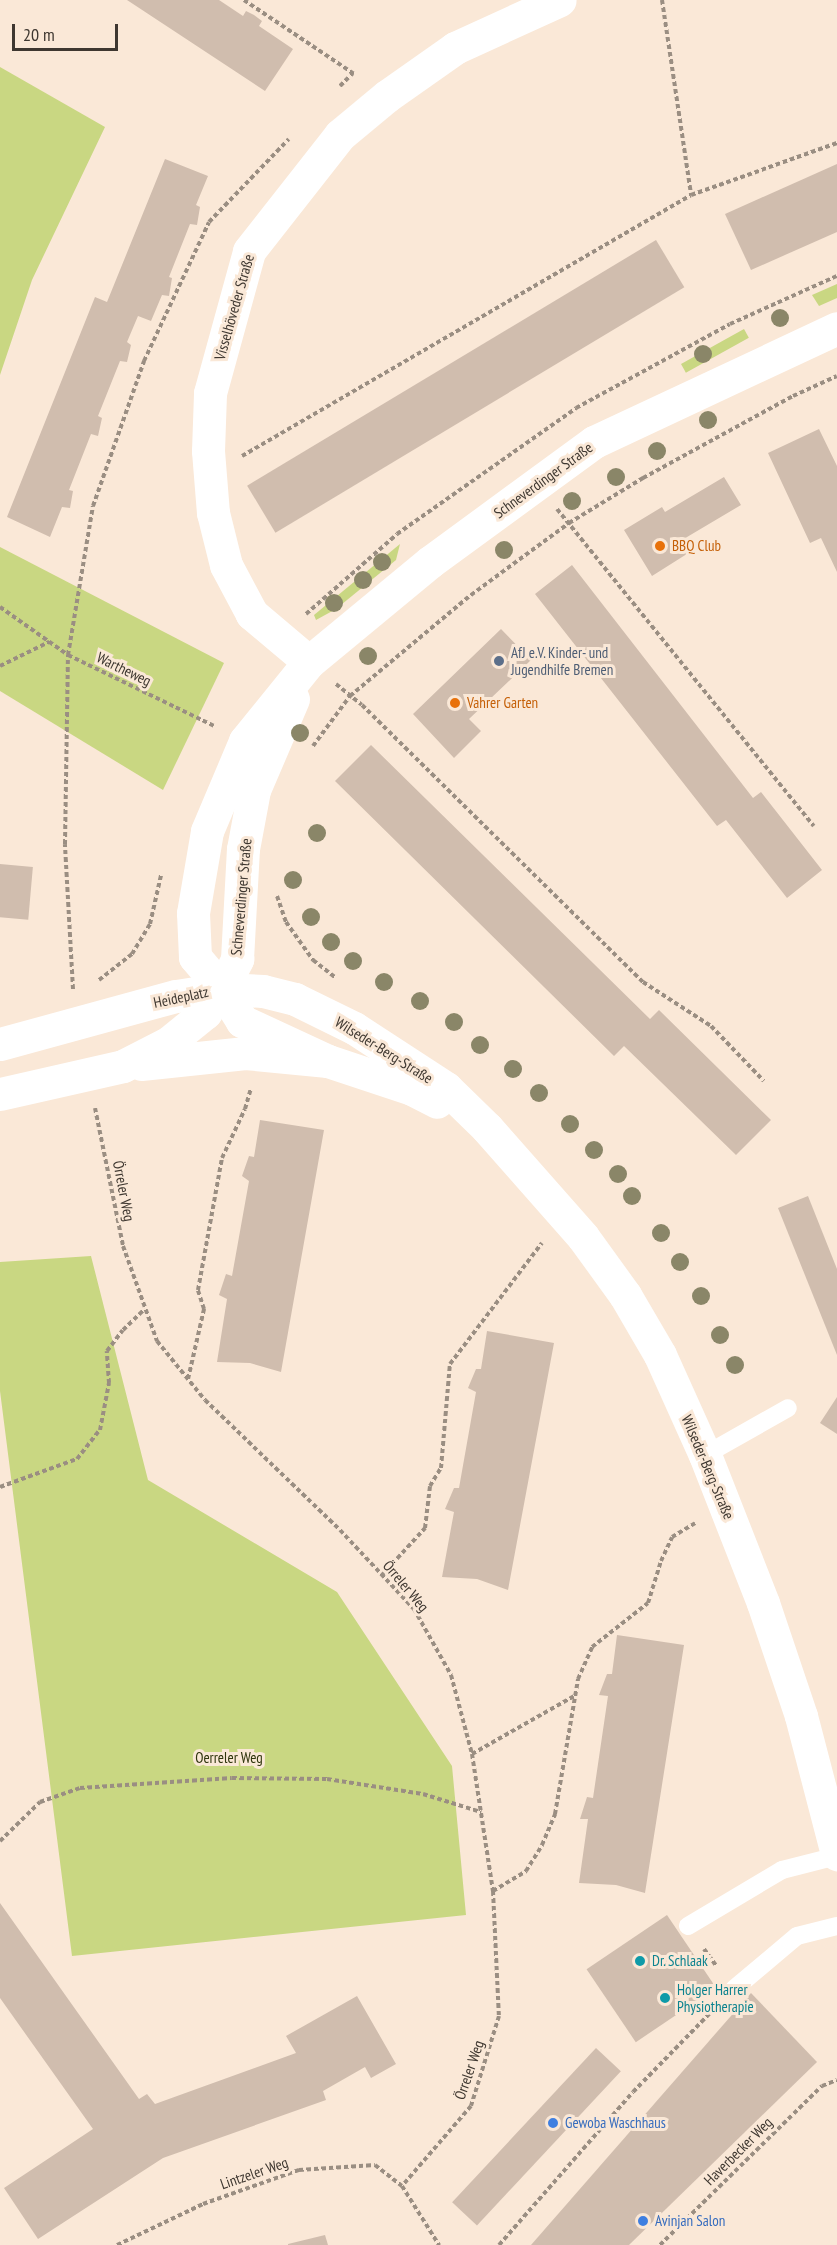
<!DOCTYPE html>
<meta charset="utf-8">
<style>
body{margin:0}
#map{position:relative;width:837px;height:2245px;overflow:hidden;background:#fae8d7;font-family:"PT Sans Narrow",sans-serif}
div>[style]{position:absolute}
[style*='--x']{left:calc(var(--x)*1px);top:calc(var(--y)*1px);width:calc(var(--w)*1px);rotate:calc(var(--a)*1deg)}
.green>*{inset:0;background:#c9d782;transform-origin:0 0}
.building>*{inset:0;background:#d0bdae;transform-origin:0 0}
.path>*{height:4px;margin-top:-2px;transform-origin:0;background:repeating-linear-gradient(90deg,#9a8e82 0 4.5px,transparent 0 7.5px)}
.service>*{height:18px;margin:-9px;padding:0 9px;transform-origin:9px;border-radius:9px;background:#fff}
.minor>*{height:33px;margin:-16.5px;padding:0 16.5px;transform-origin:16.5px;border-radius:16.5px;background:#fff}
.trees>*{width:18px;height:18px;margin:-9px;border-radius:50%;background:#8a8668}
.dots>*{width:16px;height:16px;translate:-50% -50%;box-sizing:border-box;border:3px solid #fae8d7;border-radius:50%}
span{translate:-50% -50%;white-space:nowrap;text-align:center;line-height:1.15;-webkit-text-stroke:6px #fae8d7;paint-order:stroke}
.street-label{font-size:15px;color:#3e3730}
.food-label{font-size:15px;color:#c56008}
.left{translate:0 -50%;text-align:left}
.service-label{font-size:15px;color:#4e5e75}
.park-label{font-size:15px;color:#2f350d}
.culture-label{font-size:15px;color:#0d838f}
.shop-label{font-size:15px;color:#366cbe}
.scale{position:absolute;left:12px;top:24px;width:106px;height:27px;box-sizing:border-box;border:3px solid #3e3730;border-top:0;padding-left:8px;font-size:18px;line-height:21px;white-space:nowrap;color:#3e3730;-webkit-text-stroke:4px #fae8d7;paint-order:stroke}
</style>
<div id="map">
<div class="green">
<div style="clip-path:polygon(0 67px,105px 127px,32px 280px,0 375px)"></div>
<div style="clip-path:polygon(837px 284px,837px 298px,819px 306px,812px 295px)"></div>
<div style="left:744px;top:329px;width:10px;height:72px;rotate:61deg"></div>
<div style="clip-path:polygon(400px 544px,396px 560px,336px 609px,316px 620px,314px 615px)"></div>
<div style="clip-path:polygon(0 547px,224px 663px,163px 790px,0 691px)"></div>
<div style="clip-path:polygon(91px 1256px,148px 1480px,337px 1592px,452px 1766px,466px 1915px,72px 1956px,0 1391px,0 1262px)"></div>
</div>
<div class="building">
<div style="clip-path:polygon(127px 0,219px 0,243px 16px,246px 11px,254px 15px,262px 21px,259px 26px,293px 49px,265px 91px)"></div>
<div style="clip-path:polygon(165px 159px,208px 176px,196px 205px,200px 207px,197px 225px,190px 224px,169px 277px,172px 278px,169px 296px,162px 295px,151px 321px,138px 316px,127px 342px,131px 345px,127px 362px,120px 361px,98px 416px,102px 418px,98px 436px,91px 434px,69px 490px,73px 491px,70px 508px,62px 507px,50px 537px,7px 517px,95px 297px,107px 302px)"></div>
<div style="clip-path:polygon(837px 164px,837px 232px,751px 270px,725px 214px)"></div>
<div style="left:656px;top:240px;width:55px;height:477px;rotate:59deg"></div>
<div style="clip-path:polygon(819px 429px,837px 466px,837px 572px,821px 538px,810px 543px,768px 453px)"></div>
<div style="clip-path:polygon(724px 477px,741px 505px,682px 540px,690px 552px,652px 576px,624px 530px,662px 507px,665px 512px)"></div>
<div style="clip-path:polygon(572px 565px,753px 798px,761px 792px,822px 870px,787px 898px,726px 820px,717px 826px,535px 594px)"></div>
<div style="clip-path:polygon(501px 629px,531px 660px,469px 719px,481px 731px,454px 758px,413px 714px)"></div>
<div style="clip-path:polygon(371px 745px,650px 1019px,659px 1010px,771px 1120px,736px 1155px,624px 1046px,614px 1056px,335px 781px)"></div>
<div style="left:0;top:864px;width:33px;height:53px;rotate:5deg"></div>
<div style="clip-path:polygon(260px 1120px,324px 1130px,281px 1372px,250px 1363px,217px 1362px,227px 1299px,219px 1295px,226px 1274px,232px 1276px,249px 1181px,242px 1176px,249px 1156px,254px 1157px)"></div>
<div style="clip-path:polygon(808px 1196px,837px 1269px,837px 1355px,778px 1208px)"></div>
<div style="clip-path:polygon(487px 1331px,554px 1343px,508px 1590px,477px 1579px,442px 1577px,454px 1512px,445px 1509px,454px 1488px,459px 1488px,476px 1392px,468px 1388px,476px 1369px,481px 1369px)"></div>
<div style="clip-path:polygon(837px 1397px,837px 1434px,820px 1423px)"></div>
<div style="clip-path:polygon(617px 1635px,684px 1645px,645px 1893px,616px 1885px,579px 1883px,588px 1819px,580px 1819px,587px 1797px,593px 1798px,608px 1696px,599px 1695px,607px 1674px,612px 1674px)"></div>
<div style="clip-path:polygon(0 1903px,139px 2099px,147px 2094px,155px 2104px,296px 2053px,286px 2036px,357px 1996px,396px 2064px,371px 2078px,365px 2067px,323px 2091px,326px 2100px,163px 2158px,38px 2239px,4px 2188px,93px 2129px,0 1998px)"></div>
<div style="left:667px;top:1915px;width:88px;height:97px;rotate:56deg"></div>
<div style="clip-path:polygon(751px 1993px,817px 2062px,629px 2245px,531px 2245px)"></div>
<div style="left:596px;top:2048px;width:34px;height:211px;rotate:43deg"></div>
<div style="clip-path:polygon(325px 2235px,328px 2245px,288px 2245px,288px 2244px)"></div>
</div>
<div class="path">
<div style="--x:244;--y:0;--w:133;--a:33.9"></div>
<div style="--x:662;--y:0;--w:197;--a:81.5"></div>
<div style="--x:340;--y:86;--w:18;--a:-45"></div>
<div style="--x:242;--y:456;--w:519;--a:-30.17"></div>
<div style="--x:691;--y:195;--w:155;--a:-19.6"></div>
<div style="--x:557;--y:509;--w:408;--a:51"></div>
<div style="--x:0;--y:607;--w:83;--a:35.2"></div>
<div style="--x:68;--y:655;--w:162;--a:25.9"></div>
<div style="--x:306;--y:614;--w:121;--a:-41.3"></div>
<div style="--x:397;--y:534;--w:219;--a:-35.1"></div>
<div style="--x:576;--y:408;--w:175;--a:-28.6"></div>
<div style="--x:730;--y:324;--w:117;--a:-24.2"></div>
<div style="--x:0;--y:666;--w:55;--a:-26.1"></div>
<div style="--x:336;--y:684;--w:33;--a:39"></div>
<div style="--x:362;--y:705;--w:395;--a:44.6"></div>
<div style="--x:643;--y:982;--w:81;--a:32.9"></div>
<div style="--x:711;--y:1026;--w:76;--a:46.1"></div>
<div style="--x:313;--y:746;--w:62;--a:-53.5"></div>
<div style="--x:350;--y:696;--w:158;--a:-39.9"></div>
<div style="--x:471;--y:595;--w:122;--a:-36.3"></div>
<div style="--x:569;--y:523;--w:87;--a:-31.3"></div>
<div style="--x:643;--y:478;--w:171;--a:-28.7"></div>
<div style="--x:793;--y:396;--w:48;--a:-24.4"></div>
<div style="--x:277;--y:896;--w:28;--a:71"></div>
<div style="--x:286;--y:922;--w:47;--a:54.6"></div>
<div style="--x:313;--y:960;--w:29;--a:38"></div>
<div style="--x:99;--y:980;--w:42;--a:-38.2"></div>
<div style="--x:132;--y:954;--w:35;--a:-59"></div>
<div style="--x:150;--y:924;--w:50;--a:-77.3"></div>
<div style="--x:73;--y:989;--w:145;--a:-93.2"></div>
<div style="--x:65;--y:844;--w:189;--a:-89.1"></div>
<div style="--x:68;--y:655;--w:151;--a:-80.5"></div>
<div style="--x:93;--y:506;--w:154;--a:-70.6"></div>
<div style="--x:144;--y:361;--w:153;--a:-64.9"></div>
<div style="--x:209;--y:222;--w:115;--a:-46.1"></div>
<div style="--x:95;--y:1108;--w:141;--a:78.5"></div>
<div style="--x:123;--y:1246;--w:101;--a:70.3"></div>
<div style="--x:157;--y:1341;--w:76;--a:50.9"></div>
<div style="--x:205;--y:1400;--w:187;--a:43.9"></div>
<div style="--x:340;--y:1530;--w:108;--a:46.9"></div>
<div style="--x:414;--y:1609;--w:76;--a:60.7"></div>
<div style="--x:451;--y:1675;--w:82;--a:75.1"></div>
<div style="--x:472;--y:1754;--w:139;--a:81.3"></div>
<div style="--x:493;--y:1891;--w:125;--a:87.3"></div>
<div style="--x:499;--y:2016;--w:94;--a:107.3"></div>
<div style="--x:471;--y:2106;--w:106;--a:130.8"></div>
<div style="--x:402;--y:2186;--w:70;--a:57.9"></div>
<div style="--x:188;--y:1379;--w:72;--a:-77.1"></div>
<div style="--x:204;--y:1309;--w:20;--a:-108"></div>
<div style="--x:198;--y:1290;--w:134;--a:-79.7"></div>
<div style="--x:222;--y:1158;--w:54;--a:-64.9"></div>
<div style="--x:245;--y:1109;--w:22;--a:-74"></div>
<div style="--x:0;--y:1487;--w:82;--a:-20"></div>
<div style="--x:77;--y:1459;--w:37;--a:-52"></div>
<div style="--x:100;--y:1430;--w:48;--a:-79.2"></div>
<div style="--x:109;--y:1383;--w:32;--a:-94"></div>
<div style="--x:107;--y:1351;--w:26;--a:-53"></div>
<div style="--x:123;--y:1330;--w:30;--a:-44"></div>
<div style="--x:382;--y:1575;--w:64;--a:-47.5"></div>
<div style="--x:425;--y:1528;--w:42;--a:-83.2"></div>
<div style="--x:430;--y:1486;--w:21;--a:-59"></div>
<div style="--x:441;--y:1468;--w:104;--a:-85.1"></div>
<div style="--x:450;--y:1364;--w:152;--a:-52.8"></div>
<div style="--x:472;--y:1754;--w:117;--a:-29.6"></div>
<div style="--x:0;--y:1841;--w:56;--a:-44.3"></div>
<div style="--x:40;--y:1802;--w:42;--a:-19.3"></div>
<div style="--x:80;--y:1788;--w:152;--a:-3.8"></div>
<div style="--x:232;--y:1778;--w:95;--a:0.6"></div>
<div style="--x:327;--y:1779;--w:97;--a:8.9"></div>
<div style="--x:423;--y:1794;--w:61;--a:17.2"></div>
<div style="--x:493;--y:1891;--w:39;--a:-31"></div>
<div style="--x:526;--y:1871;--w:31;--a:-58"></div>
<div style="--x:542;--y:1845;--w:34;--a:-67"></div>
<div style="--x:555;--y:1814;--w:137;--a:-80.3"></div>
<div style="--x:578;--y:1679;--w:35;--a:-66"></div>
<div style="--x:592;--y:1647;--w:71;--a:-38.2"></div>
<div style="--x:648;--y:1603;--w:44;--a:-72.8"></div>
<div style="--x:661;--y:1561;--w:26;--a:-65"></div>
<div style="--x:672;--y:1537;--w:27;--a:-31"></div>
<div style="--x:704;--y:1949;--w:22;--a:54"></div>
<div style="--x:117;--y:2245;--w:95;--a:-25.5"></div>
<div style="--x:203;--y:2204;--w:102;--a:-19.5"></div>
<div style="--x:299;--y:2170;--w:76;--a:-3.8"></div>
<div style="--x:375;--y:2165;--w:34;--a:38"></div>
<div style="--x:499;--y:2245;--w:203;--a:-48.8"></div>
<div style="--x:633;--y:2092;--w:119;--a:-45.7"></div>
<div style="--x:660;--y:2245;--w:227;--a:-44.5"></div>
<div style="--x:822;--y:2086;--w:16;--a:-22"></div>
</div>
<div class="service">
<div style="--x:705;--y:1455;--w:95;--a:-29.5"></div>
<div style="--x:688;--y:1926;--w:109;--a:-30.8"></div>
<div style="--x:782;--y:1870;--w:57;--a:-14.3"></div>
<div style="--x:734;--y:1989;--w:82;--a:-40.1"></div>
<div style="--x:797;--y:1936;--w:41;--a:-14"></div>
</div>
<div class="minor">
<div style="--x:309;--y:662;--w:75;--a:-139.9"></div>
<div style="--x:252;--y:614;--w:55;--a:-118"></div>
<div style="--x:226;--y:565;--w:54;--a:-104"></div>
<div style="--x:213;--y:513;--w:62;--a:-94.6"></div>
<div style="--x:208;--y:451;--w:58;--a:-88"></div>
<div style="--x:210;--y:393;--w:147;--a:-74.6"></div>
<div style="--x:249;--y:251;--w:147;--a:-51.9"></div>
<div style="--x:340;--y:135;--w:61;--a:-39.7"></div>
<div style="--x:387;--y:96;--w:83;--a:-35.2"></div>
<div style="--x:455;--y:48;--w:115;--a:-24.6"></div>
<div style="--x:0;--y:1044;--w:182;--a:-15.3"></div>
<div style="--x:176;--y:996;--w:47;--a:-8.7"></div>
<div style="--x:222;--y:989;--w:41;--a:2.8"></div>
<div style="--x:263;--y:991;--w:33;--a:14"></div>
<div style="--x:295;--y:999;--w:66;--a:26.2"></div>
<div style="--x:354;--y:1028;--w:110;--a:33.1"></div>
<div style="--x:446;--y:1088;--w:57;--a:44.3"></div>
<div style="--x:487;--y:1128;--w:145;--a:48.6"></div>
<div style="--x:583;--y:1237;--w:72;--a:54.1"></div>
<div style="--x:625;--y:1295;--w:69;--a:59.7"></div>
<div style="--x:660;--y:1355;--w:110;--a:65.8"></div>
<div style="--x:705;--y:1455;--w:159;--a:68.6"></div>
<div style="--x:763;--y:1603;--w:119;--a:71.4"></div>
<div style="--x:801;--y:1716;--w:143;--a:75.4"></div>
<div style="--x:328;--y:1061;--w:95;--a:-155.1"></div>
<div style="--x:242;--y:1021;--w:38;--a:-122"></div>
<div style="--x:222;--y:989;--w:42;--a:-130.2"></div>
<div style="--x:195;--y:957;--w:44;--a:-92.6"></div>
<div style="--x:193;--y:913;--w:83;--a:-80.3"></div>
<div style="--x:207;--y:831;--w:98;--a:-67.1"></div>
<div style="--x:245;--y:741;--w:102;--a:-51"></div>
<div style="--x:309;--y:662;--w:157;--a:-39.6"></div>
<div style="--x:430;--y:562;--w:203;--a:-36.2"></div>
<div style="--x:594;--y:442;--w:268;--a:-25.1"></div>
<div style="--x:141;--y:1064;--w:105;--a:-6"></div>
<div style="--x:245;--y:1053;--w:83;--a:5.5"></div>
<div style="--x:328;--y:1061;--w:89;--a:18.4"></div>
<div style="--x:412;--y:1089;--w:28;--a:27"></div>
<div style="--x:0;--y:1094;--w:126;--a:-12.8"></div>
<div style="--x:123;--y:1066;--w:51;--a:-27.1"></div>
<div style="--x:168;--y:1043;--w:48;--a:-39"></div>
<div style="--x:205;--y:1013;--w:29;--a:-55"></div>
<div style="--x:222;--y:989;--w:34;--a:-63"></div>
<div style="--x:237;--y:959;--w:110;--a:-86.9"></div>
<div style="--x:243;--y:849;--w:60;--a:-79.4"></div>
<div style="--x:254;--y:790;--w:99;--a:-66.8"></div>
</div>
<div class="trees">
<div style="left:780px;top:318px"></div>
<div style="left:703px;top:354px"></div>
<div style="left:708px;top:420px"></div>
<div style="left:657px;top:451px"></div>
<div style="left:616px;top:477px"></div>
<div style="left:572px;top:501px"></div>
<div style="left:504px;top:550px"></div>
<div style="left:382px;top:562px"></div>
<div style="left:363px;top:580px"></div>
<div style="left:334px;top:603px"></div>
<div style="left:368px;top:656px"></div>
<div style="left:300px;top:733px"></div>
<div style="left:317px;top:833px"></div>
<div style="left:293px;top:880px"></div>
<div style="left:311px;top:917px"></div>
<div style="left:331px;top:942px"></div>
<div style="left:353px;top:961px"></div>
<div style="left:384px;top:982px"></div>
<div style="left:420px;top:1001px"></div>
<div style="left:454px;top:1022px"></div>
<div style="left:480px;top:1045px"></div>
<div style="left:513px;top:1069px"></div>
<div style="left:539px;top:1093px"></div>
<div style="left:570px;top:1124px"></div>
<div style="left:594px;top:1150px"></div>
<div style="left:618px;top:1174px"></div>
<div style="left:632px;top:1196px"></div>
<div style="left:661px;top:1233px"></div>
<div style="left:680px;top:1262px"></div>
<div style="left:701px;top:1296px"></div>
<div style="left:720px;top:1335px"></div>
<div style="left:735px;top:1365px"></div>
</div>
<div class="dots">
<div style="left:660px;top:546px;background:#e8710a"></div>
<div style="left:499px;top:661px;background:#5c6f8a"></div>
<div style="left:455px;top:703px;background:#e8710a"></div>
<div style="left:640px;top:1961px;background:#0f9aa8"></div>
<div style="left:665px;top:1998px;background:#0f9aa8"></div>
<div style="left:553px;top:2123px;background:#3f7fe0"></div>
<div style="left:643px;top:2221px;background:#3f7fe0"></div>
</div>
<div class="street-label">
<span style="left:234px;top:307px;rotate:-74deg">Visselhöveder Straße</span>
<span style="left:543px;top:480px;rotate:-36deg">Schneverdinger Straße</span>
<span style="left:124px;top:669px;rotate:26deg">Wartheweg</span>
<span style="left:241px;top:897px;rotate:-85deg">Schneverdinger Straße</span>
<span style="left:181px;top:997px;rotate:-12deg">Heideplatz</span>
<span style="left:384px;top:1050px;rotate:32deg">Wilseder-Berg-Straße</span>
<span style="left:124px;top:1191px;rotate:79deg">Örreler Weg</span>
<span style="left:708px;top:1467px;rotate:67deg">Wilseder-Berg-Straße</span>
<span style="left:406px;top:1586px;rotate:50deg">Örreler Weg</span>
<span style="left:469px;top:2070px;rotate:-71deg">Örreler Weg</span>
<span style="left:738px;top:2151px;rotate:-45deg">Haverbecker Weg</span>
<span style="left:254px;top:2173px;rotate:-19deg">Lintzeler Weg</span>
</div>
<div class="food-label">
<span class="left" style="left:672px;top:546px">BBQ Club</span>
<span class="left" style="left:467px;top:703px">Vahrer Garten</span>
</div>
<div class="service-label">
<span class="left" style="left:511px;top:661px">AfJ e.V. Kinder- und<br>Jugendhilfe Bremen</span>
</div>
<div class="park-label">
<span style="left:229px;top:1758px">Oerreler Weg</span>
</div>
<div class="culture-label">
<span class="left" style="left:652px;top:1961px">Dr. Schlaak</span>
<span class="left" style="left:677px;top:1998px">Holger Harrer<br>Physiotherapie</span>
</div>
<div class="shop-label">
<span class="left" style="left:565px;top:2123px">Gewoba Waschhaus</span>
<span class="left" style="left:655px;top:2221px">Avinjan Salon</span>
</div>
<div class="scale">20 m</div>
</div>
